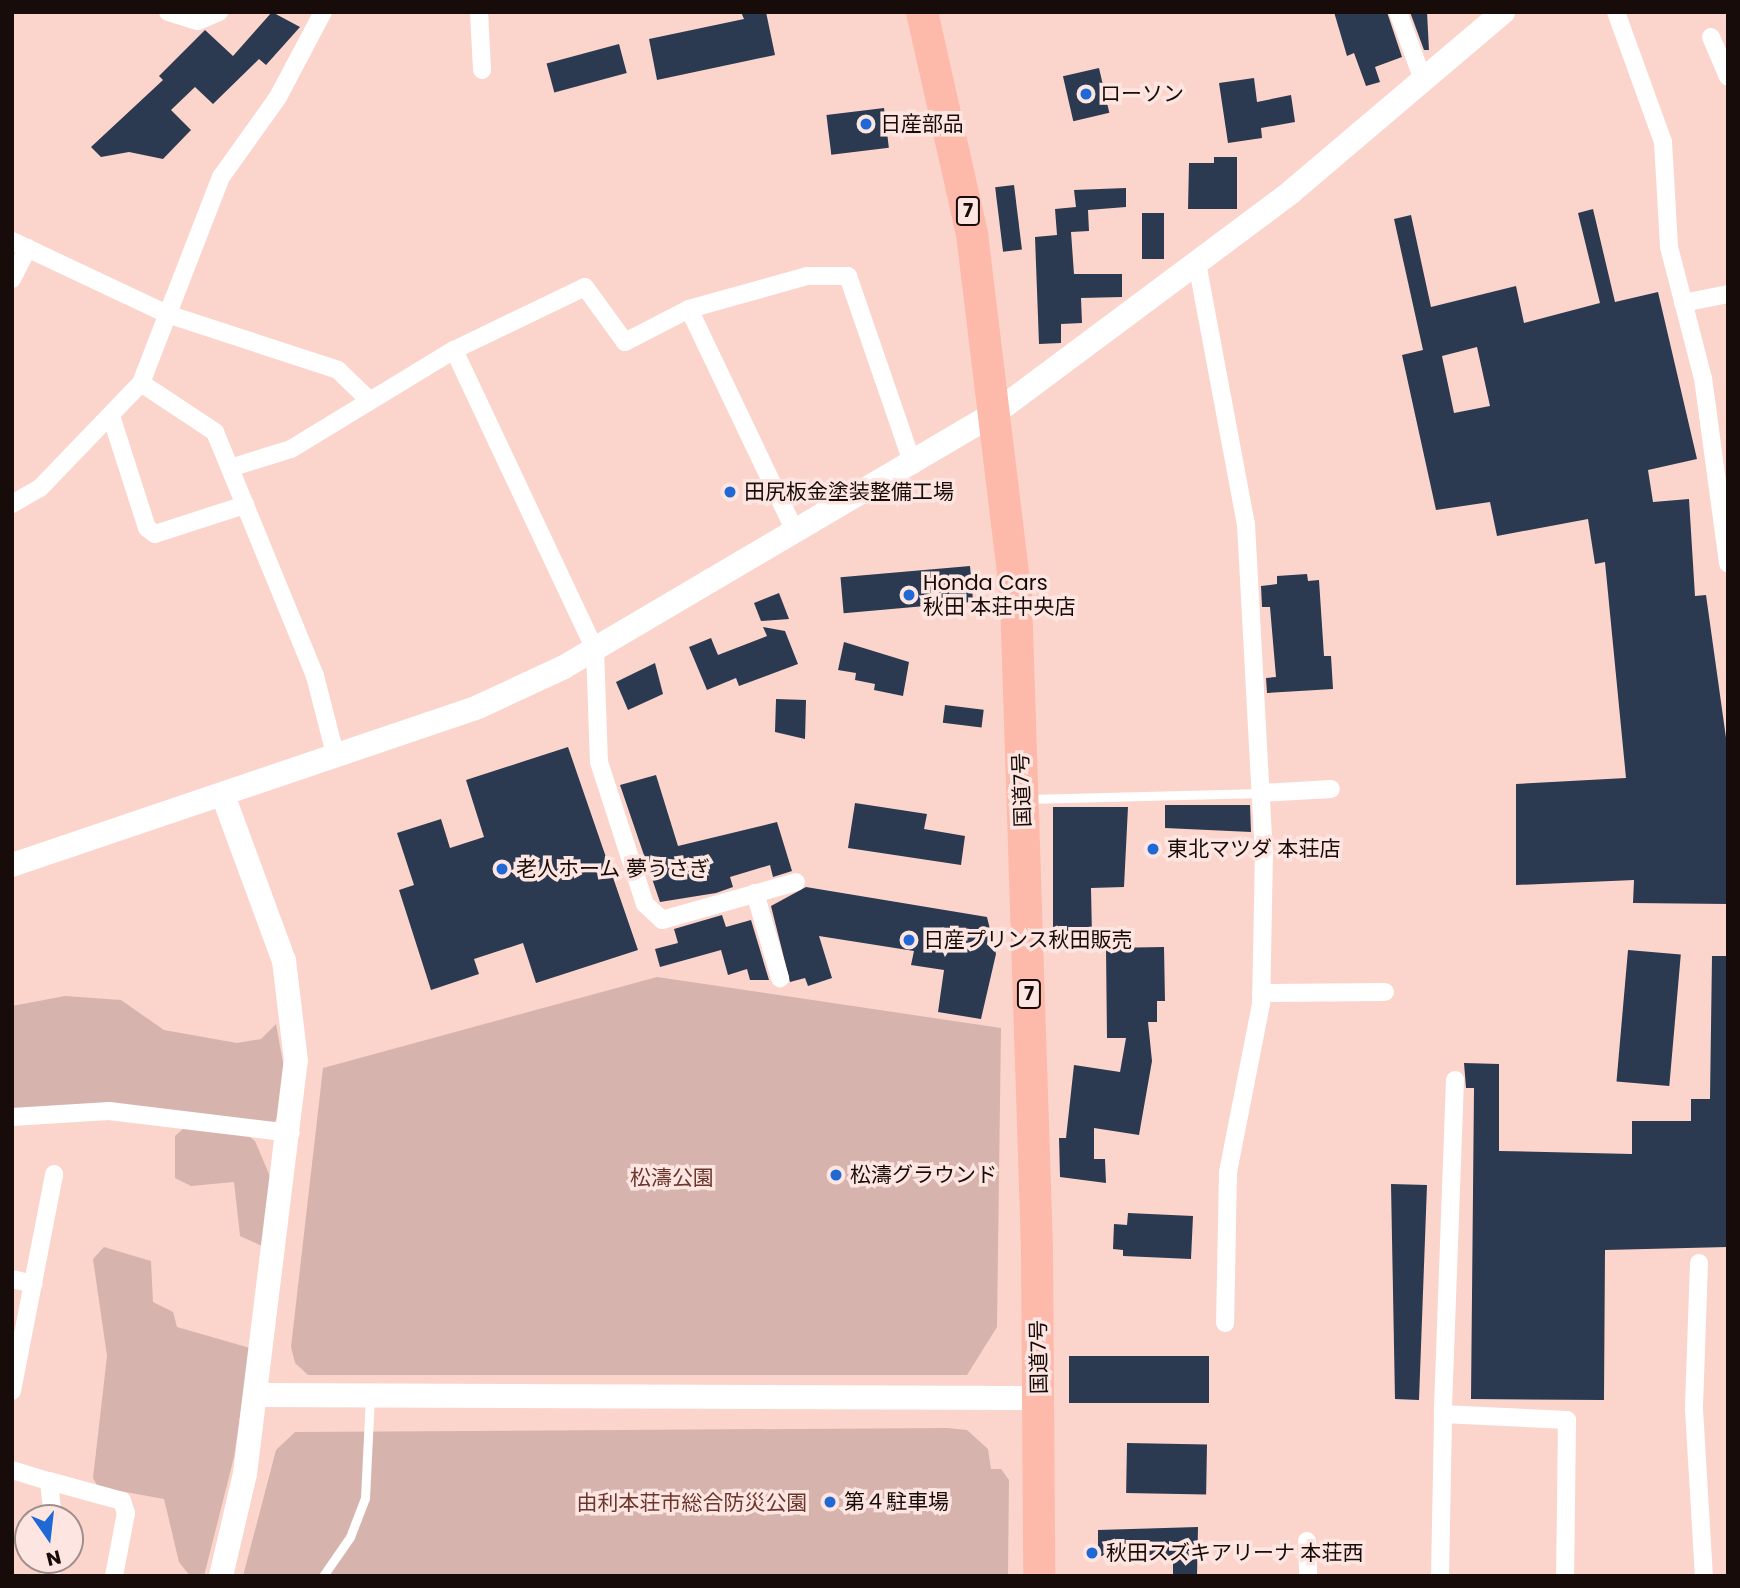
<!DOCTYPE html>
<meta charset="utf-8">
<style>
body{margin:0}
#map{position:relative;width:1740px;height:1588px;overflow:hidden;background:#fbd5cc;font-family:Poppins,"Noto Sans JP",sans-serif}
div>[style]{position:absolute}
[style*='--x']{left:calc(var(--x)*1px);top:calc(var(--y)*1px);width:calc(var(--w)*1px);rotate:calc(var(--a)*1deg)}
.green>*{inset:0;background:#d6b4ad}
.building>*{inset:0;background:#2b3a50;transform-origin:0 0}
.lane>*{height:9px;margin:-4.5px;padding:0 4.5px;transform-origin:4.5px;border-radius:4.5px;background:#fff}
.street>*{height:18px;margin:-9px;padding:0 9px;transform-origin:9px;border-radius:9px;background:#fff}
.secondary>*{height:24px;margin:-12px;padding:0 12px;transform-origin:12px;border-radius:12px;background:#fff}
.highway>*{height:32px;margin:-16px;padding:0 16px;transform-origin:16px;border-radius:16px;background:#fdb9aa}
.dots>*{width:19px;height:19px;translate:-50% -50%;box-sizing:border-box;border:4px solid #fde6e1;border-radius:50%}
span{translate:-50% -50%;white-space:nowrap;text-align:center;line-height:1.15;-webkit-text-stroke:7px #fde6e1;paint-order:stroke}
.shield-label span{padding:2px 5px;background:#fde6e1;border:2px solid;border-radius:5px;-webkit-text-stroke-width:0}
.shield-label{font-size:19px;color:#180c0a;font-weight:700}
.poi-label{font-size:21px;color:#180c0a}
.left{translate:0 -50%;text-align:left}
.street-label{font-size:21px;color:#180c0a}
.park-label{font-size:21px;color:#6b362b}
.frame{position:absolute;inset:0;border:14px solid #180c0a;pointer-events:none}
.north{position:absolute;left:14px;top:1504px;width:70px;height:70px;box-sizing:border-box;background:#fde6e1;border:2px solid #a18f8b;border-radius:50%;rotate:166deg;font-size:19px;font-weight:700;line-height:28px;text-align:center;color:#180c0a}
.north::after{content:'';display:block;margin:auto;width:24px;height:32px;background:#2068d3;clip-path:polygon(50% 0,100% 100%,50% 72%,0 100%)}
</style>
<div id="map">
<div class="green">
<div style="clip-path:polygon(657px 977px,1001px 1028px,997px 1327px,967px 1375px,308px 1375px,295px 1363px,291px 1347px,323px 1068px)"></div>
<div style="clip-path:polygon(65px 996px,121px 1000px,164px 1030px,237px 1043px,261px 1039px,276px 1024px,284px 1068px,279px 1115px,274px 1123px,124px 1106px,12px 1111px,12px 1006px)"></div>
<div style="clip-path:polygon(185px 1127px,245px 1133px,255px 1141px,272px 1181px,262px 1246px,240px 1236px,234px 1182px,191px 1186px,175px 1178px,175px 1136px)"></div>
<div style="clip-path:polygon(104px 1247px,151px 1261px,153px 1302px,173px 1312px,177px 1327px,250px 1348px,234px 1457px,204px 1576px,190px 1576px,179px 1562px,164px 1499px,98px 1487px,93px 1478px,107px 1356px,93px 1259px)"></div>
<div style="clip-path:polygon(947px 1428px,967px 1430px,988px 1449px,991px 1469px,1001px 1469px,1009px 1480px,1008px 1576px,243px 1576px,276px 1450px,295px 1432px)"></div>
</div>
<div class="building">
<div style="clip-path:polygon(272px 12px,300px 27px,266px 65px,259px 59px,213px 104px,195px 87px,171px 110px,191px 130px,163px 159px,129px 152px,101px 157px,91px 147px,163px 80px,159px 76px,205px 30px,233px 56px)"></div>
<div style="clip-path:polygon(741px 12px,766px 12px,775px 55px,657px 80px,649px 39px,744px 19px)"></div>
<div style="clip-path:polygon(1334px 12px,1387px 12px,1402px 57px,1375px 67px,1380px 82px,1366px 86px,1354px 53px,1347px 56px)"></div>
<div style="clip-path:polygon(1410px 12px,1427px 12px,1429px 50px,1424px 50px)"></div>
<div style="left:619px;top:44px;width:30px;height:75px;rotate:75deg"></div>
<div style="left:1099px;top:68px;width:46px;height:37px;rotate:77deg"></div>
<div style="clip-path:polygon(1254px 78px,1257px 102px,1291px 95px,1295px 122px,1261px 128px,1262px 138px,1228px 143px,1219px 83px)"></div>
<div style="left:884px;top:108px;width:40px;height:58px;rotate:83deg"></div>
<div style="clip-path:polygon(1214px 157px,1237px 157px,1237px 209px,1188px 209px,1189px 163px,1214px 163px)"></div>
<div style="left:1014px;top:185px;width:65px;height:19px;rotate:83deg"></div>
<div style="clip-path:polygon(1126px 188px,1126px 207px,1088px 210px,1089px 231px,1071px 232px,1074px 274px,1122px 274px,1122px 297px,1081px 298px,1082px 323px,1061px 324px,1061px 343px,1039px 344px,1035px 237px,1057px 235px,1055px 209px,1076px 207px,1074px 190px)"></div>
<div style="clip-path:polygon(evenodd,1593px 209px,1615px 302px,1658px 292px,1697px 459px,1648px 470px,1653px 502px,1689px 499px,1695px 596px,1706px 595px,1728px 752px,1728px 904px,1633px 903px,1634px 880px,1516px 885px,1516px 784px,1626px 778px,1605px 562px,1595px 564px,1588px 519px,1497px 536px,1490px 502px,1436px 510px,1402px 355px,1423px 350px,1394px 219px,1411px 215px,1431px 307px,1516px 286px,1524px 323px,1600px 303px,1578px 213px,1593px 209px,1477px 347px,1490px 406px,1454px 413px,1442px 356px,1477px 347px)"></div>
<div style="left:1142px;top:213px;width:22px;height:46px"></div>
<div style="left:970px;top:566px;width:36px;height:130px;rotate:85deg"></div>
<div style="clip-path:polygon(1307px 574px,1308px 581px,1319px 580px,1324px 656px,1331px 656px,1333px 689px,1267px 693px,1266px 678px,1276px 677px,1270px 607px,1262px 607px,1261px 586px,1277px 584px,1277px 576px)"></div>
<div style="clip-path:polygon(779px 593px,789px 619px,761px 621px,754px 603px)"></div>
<div style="clip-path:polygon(763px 627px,785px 631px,798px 664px,739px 686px,736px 678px,707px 690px,689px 647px,711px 638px,718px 655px,767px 636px)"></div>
<div style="clip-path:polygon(844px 642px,909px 662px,903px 696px,874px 690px,875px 684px,855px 680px,856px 673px,838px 670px)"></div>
<div style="clip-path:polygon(655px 663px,663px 694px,628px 710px,616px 682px)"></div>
<div style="clip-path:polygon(776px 699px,806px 700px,805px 739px,775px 732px)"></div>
<div style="left:945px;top:705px;width:39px;height:18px;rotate:7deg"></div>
<div style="clip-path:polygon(568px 747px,638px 950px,536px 983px,523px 943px,474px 959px,479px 974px,431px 990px,399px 890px,414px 885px,397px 833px,441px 819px,450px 848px,484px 837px,466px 780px)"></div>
<div style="clip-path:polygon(656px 775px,678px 846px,777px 822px,792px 871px,773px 877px,770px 865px,730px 877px,733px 887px,716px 893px,660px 902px,620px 785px)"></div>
<div style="clip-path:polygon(855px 803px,927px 814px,924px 829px,965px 836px,961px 865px,848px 848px)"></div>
<div style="clip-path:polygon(1165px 805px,1250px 805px,1251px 832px,1165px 828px)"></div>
<div style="clip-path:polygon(1053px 807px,1128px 807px,1124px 887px,1091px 888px,1092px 937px,1053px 937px)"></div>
<div style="clip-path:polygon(806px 887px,987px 917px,996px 954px,981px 1019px,938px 1012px,944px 970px,911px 965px,914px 951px,819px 936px,832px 978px,808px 986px,805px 978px,790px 982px,771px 906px)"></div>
<div style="clip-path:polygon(722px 915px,726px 927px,751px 920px,769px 980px,750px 980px,747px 969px,728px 975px,721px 950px,660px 967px,655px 949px,678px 943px,674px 929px)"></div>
<div style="clip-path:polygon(1164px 947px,1165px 1001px,1157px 1001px,1157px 1022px,1148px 1022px,1152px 1061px,1139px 1135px,1094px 1128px,1094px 1159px,1105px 1159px,1106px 1183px,1060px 1177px,1059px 1138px,1066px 1138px,1074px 1065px,1120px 1072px,1126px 1038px,1107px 1038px,1106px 948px)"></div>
<div style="left:1628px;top:950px;width:53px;height:132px;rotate:5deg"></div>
<div style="clip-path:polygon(1712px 956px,1728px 956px,1728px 1247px,1605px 1250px,1604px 1400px,1471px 1399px,1474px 1088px,1466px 1088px,1464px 1063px,1499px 1064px,1499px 1151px,1632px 1154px,1632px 1121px,1691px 1121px,1691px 1099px,1710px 1099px)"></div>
<div style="clip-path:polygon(1391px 1184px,1427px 1185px,1419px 1400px,1395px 1399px)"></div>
<div style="clip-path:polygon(1128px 1213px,1193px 1216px,1191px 1259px,1123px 1256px,1123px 1250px,1113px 1249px,1114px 1224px,1127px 1225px)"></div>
<div style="left:1069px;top:1356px;width:140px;height:47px"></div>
<div style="left:1127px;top:1443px;width:80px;height:50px;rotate:1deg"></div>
<div style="clip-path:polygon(1198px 1527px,1197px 1576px,1173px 1576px,1173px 1559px,1159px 1555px,1098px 1556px,1098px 1530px)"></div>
</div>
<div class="lane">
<div style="--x:1028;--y:799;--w:233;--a:-1.5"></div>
<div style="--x:323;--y:1576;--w:47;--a:-55.3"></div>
<div style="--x:350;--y:1537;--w:42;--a:-69"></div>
<div style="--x:365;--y:1498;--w:101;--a:-87.2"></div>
</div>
<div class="street">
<div style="--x:168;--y:12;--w:31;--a:17"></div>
<div style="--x:198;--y:21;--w:23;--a:-23"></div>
<div style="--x:479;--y:12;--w:58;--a:87"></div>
<div style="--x:1398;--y:12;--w:72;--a:69.8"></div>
<div style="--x:1616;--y:12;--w:138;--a:70.1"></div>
<div style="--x:1663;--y:142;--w:105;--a:86.7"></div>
<div style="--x:1669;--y:247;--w:135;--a:75.5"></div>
<div style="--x:1703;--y:378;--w:187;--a:82.3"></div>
<div style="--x:1711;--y:37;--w:43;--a:67"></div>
<div style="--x:12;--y:241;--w:171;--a:25.2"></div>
<div style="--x:167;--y:314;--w:180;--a:18.1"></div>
<div style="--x:338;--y:370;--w:42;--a:44"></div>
<div style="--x:1197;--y:263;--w:266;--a:79.4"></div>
<div style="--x:1246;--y:524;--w:328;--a:86.9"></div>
<div style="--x:1264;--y:852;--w:152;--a:91.1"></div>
<div style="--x:1261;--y:1004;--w:171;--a:101.1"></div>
<div style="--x:1228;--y:1172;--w:151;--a:91.1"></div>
<div style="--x:12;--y:279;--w:35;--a:-63"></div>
<div style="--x:1683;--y:303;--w:46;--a:-11.3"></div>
<div style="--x:689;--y:309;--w:248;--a:64.5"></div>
<div style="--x:454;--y:350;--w:331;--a:64.8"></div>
<div style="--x:595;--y:649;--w:113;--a:88"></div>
<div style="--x:599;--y:762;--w:149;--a:72.1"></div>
<div style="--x:645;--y:904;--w:23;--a:43"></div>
<div style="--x:662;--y:920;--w:139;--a:-15.8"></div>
<div style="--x:141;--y:383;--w:89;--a:33.5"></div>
<div style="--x:215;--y:432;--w:264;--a:67.7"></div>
<div style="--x:315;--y:676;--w:85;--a:75.6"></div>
<div style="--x:112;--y:419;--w:114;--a:72.2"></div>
<div style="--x:147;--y:528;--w:10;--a:37"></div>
<div style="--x:155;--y:534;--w:95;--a:-17.9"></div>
<div style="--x:230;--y:468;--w:64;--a:-17.3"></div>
<div style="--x:291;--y:449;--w:191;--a:-31.3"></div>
<div style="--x:454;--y:350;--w:145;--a:-25.7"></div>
<div style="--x:585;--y:287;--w:68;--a:54"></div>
<div style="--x:625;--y:342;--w:72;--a:-27.3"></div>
<div style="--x:689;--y:309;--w:123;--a:-15.6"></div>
<div style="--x:807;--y:276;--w:41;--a:0"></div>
<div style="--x:848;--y:276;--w:200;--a:71"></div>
<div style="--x:12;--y:504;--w:32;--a:-30"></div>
<div style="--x:40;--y:488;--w:146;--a:-46.1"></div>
<div style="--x:141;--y:383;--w:221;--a:-68.8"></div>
<div style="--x:221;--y:177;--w:98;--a:-54.5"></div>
<div style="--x:278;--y:97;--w:96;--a:-62.1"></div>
<div style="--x:1261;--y:793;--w:70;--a:-3.3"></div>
<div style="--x:755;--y:893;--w:89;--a:73.6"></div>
<div style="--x:1261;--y:993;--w:124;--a:-0.5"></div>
<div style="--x:1455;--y:1080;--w:334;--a:92.1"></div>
<div style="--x:1443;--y:1414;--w:124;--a:2.8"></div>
<div style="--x:1567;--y:1420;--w:156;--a:90.7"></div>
<div style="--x:12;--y:1117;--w:97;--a:-3.5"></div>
<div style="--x:109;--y:1111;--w:183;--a:6.9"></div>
<div style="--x:1699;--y:1263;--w:146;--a:92"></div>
<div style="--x:1694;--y:1409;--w:167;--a:86.6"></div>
<div style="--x:12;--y:1279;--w:22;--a:13"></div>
<div style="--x:12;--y:1391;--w:221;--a:-79"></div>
<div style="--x:12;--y:1470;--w:39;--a:17"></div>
<div style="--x:49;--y:1481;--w:37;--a:84"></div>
<div style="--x:49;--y:1481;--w:76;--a:15.3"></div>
<div style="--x:122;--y:1501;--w:13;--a:72"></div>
<div style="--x:126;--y:1513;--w:64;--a:100.8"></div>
<div style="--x:1307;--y:1541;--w:35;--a:88"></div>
<div style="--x:50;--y:1576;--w:16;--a:-79"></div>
<div style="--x:1440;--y:1576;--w:162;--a:-88.9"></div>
</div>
<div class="secondary">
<div style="--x:12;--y:865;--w:492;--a:-18.7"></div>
<div style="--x:478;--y:707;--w:95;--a:-24.9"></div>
<div style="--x:564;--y:667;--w:500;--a:-30.51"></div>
<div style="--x:995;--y:413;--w:369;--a:-36.7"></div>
<div style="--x:1291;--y:192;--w:278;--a:-40.3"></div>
<div style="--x:256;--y:1395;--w:783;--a:0.22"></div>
<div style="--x:221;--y:1576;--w:105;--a:-76.8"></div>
<div style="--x:245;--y:1474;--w:416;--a:-83"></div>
<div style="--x:296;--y:1061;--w:101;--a:-96.8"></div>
<div style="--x:284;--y:961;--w:177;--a:-110.2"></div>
</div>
<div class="highway">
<div style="--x:922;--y:12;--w:228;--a:77.3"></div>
<div style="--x:972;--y:234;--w:368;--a:83.1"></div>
<div style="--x:1016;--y:599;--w:650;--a:88.15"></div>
<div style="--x:1037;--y:1249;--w:327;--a:89.6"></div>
</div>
<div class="dots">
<div style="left:1086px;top:94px;background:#2068d3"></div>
<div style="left:866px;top:124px;background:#2068d3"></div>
<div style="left:730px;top:492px;background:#2068d3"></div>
<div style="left:909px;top:595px;background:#2068d3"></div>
<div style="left:1153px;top:849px;background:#2068d3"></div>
<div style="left:502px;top:869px;background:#2068d3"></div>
<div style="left:909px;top:940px;background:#2068d3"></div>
<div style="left:836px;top:1175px;background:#2068d3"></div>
<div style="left:830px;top:1502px;background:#2068d3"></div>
<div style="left:1092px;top:1553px;background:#2068d3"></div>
</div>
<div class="shield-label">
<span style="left:968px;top:211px">7</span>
<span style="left:1029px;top:994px">7</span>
</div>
<div class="poi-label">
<span class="left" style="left:1100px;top:94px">ローソン</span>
<span class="left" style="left:880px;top:124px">日産部品</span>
<span class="left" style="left:744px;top:492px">田尻板金塗装整備工場</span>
<span class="left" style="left:923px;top:595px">Honda Cars<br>秋田 本荘中央店</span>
<span class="left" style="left:1167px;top:849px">東北マツダ 本荘店</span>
<span class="left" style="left:516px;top:869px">老人ホーム 夢うさぎ</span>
<span class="left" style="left:923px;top:940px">日産プリンス秋田販売</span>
<span class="left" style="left:850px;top:1175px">松濤グラウンド</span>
<span class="left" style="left:844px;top:1502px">第４駐車場</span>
<span class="left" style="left:1106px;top:1553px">秋田スズキアリーナ 本荘西</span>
</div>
<div class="street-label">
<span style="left:1022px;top:790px;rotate:-92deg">国道7号</span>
<span style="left:1039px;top:1357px;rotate:-91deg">国道7号</span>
</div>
<div class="park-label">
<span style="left:672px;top:1178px">松濤公園</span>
<span style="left:692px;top:1503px">由利本荘市総合防災公園</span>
</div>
<div class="frame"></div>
<div class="north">N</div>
</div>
